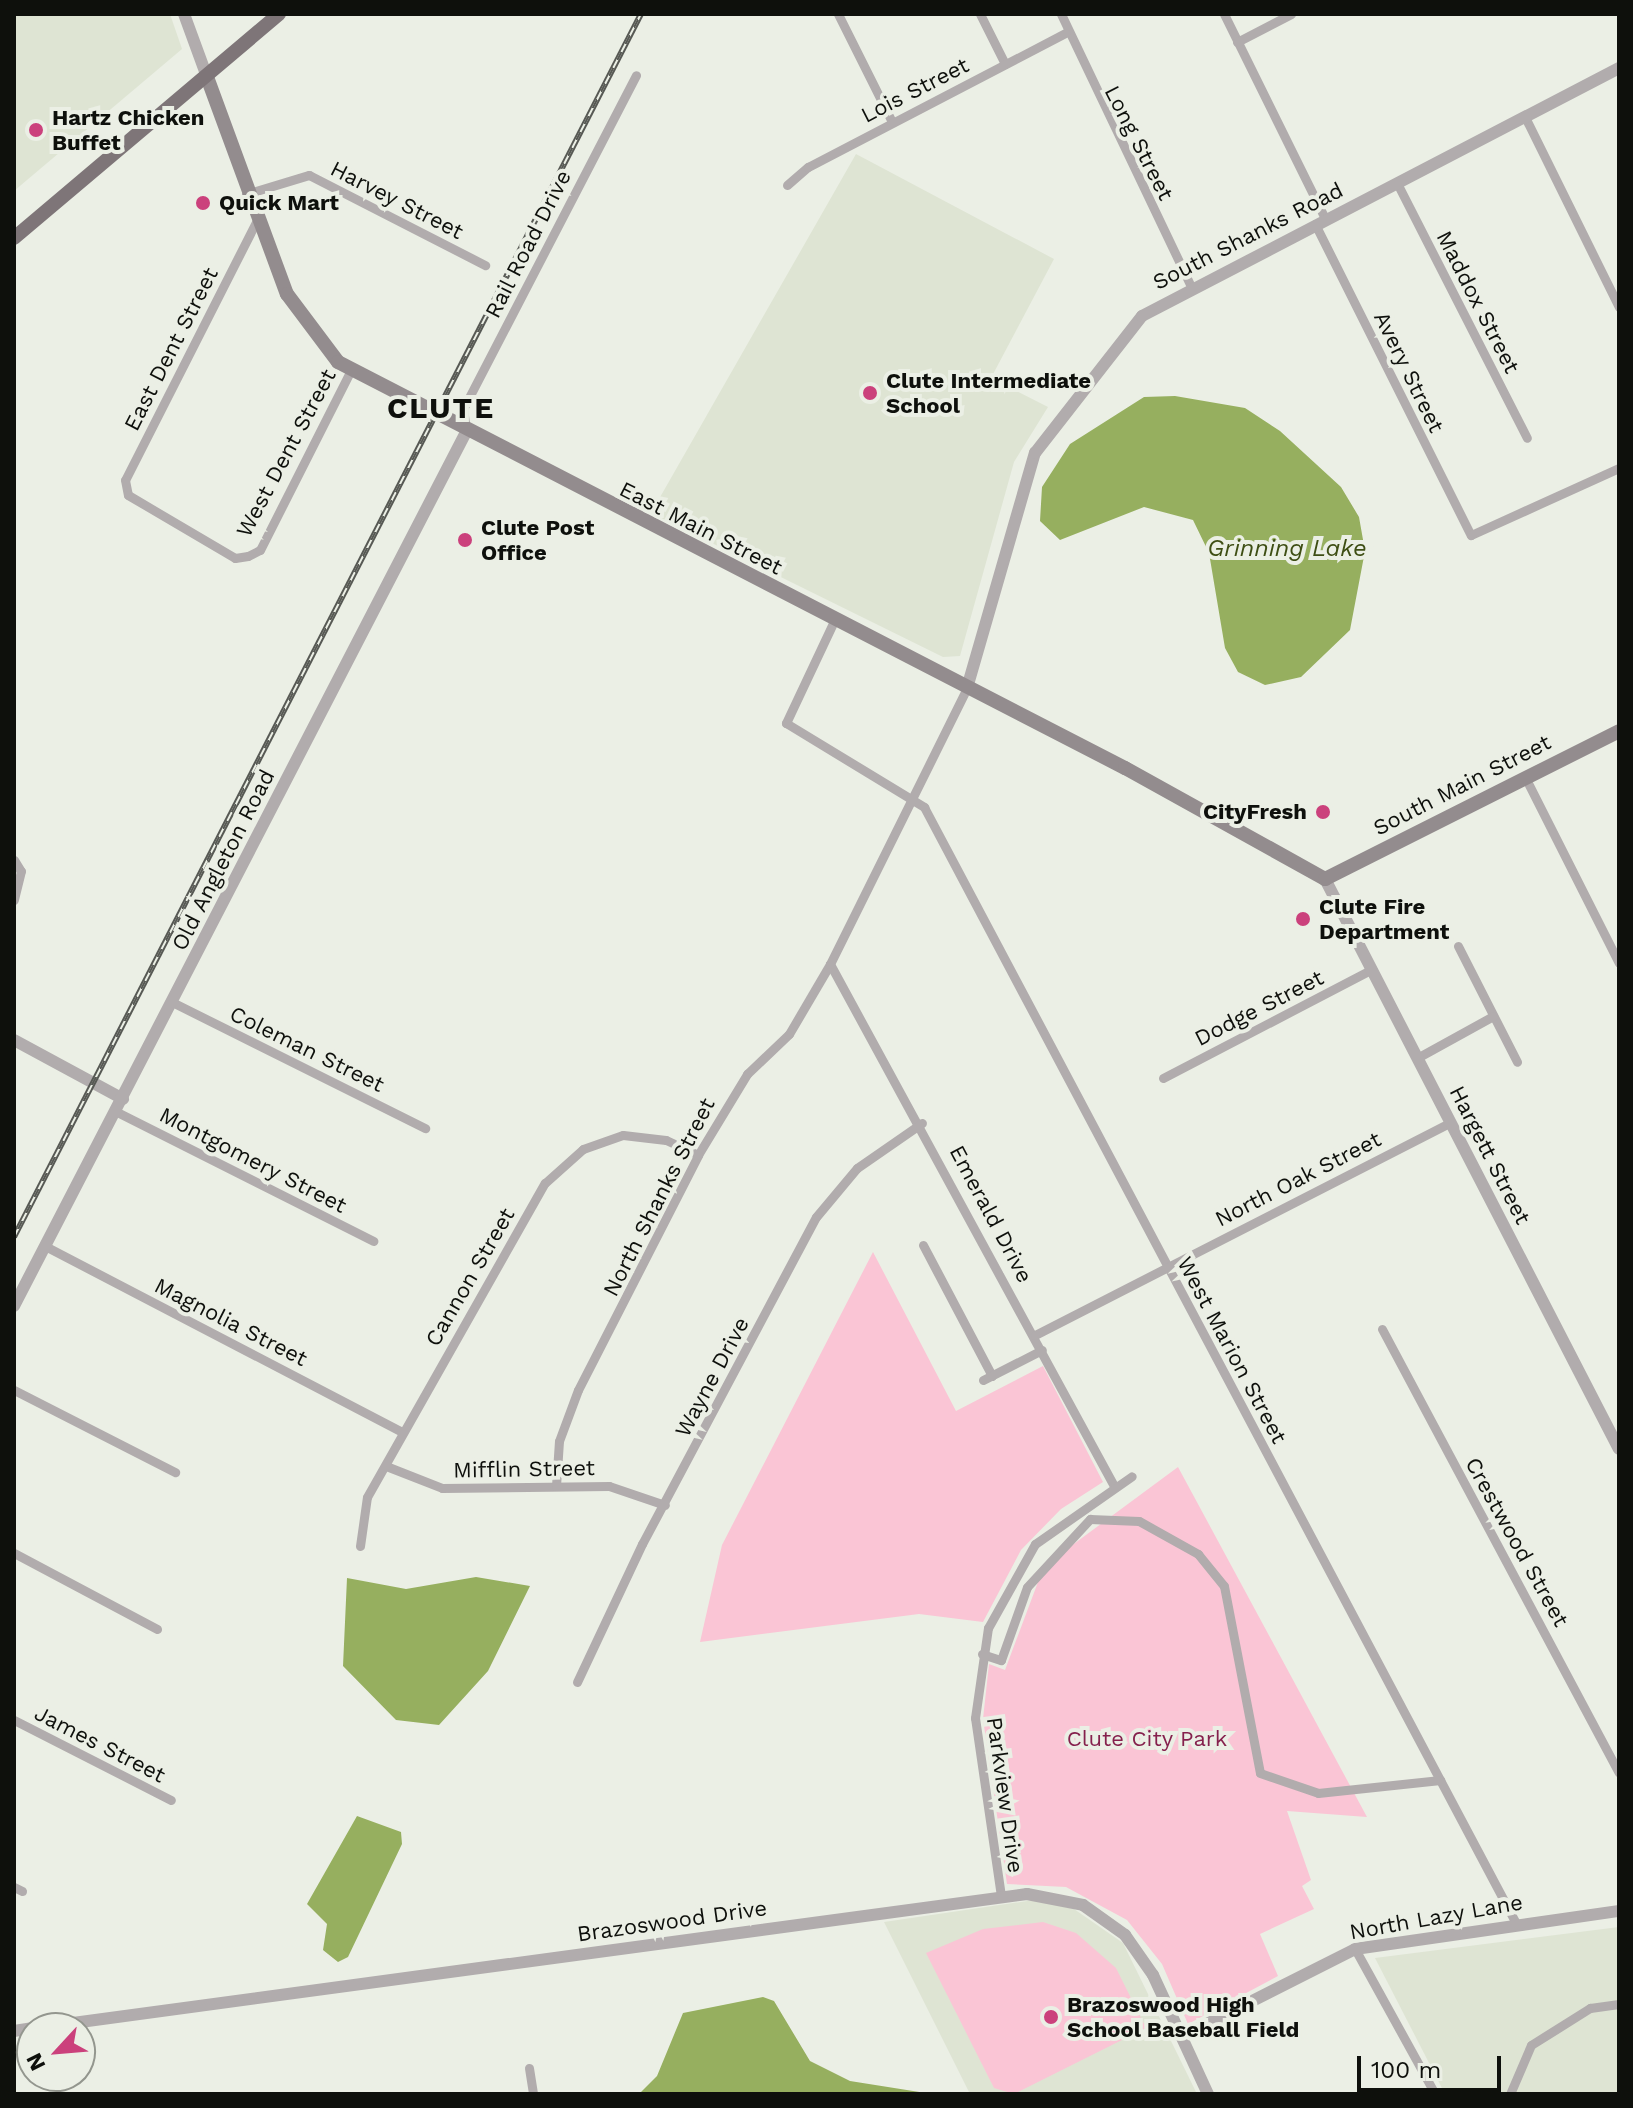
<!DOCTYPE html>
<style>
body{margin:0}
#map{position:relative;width:1633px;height:2108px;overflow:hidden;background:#ebefe5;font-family:"Work Sans",sans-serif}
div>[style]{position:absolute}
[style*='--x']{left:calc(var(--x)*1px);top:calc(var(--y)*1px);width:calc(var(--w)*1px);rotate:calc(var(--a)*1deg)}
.built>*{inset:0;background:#dee4d3}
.green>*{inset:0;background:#fac5d5}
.water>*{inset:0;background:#96af5f}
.minor>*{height:9px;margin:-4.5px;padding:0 4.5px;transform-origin:4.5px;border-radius:4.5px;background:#b1acad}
.tertiary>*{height:12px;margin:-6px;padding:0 6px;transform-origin:6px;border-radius:6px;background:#b1acad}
.secondary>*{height:14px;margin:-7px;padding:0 7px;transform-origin:7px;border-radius:7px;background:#938c8e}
.primary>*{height:14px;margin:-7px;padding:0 7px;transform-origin:7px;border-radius:7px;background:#7e7578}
.rail>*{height:6px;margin-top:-3px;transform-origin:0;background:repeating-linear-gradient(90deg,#ebefe5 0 9px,#575954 0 18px);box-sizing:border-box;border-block:2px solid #575954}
.dots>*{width:22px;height:22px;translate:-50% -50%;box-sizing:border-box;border:4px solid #ebefe5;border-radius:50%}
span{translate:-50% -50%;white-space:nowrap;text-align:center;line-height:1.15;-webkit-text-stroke:8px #ebefe5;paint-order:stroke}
.street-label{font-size:22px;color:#0e100c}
.poi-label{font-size:22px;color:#0e100c;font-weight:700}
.left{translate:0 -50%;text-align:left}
.right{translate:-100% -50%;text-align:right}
.park-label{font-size:22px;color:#85214d}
.water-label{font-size:24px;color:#3e4e14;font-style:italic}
.district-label{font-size:30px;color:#0e100c;font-weight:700;letter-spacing:2px}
.frame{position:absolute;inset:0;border:16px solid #0e100c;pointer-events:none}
.north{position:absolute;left:16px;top:2012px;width:80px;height:80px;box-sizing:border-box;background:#ebefe5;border:2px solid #93968e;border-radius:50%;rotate:244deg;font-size:22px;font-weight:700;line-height:32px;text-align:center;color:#0e100c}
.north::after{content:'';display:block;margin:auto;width:28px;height:36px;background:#cb417c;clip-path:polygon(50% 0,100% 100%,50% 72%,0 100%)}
.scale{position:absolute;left:1357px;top:2056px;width:144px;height:36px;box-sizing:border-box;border:4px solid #0e100c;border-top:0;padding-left:10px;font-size:24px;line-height:28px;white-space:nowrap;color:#0e100c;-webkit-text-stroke:6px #ebefe5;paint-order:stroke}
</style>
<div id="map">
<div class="built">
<div style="clip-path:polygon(14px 14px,170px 14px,182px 49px,14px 191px)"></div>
<div style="clip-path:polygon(856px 154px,1054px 259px,991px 378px,1048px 407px,1014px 462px,960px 656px,943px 657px,651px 513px)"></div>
<div style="clip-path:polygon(1034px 1900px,1074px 1909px,1123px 1943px,1197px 2094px,970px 2094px,884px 1922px)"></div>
<div style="clip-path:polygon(1619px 1927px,1619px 2094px,1445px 2094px,1375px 1958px)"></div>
</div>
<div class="green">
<div style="clip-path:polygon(873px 1252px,956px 1411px,1043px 1366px,1103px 1482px,1061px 1509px,1021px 1550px,983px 1622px,919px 1614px,700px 1642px,722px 1545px)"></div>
<div style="clip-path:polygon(1178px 1467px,1367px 1817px,1287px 1811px,1311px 1880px,1302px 1886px,1314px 1909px,1260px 1934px,1278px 1976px,1188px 2024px,1162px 1964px,1127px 1920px,1066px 1887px,1007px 1884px,983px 1719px,989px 1664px,1005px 1670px,1044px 1566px)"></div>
<div style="clip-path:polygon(1043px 1922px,1076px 1933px,1116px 1968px,1146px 2028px,1014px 2094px,994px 2088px,926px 1953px,983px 1929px)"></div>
</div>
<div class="water">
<div style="clip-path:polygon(1175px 396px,1245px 408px,1280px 431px,1341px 487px,1359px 517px,1365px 551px,1350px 630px,1301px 677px,1265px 685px,1238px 672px,1225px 648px,1209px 553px,1193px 520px,1144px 507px,1060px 540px,1040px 521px,1042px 487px,1070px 444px,1144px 397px)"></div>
<div style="clip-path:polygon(476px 1577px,530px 1586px,488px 1671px,439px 1725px,396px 1720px,343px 1666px,347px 1578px,406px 1589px)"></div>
<div style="clip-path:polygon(357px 1816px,401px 1832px,402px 1844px,348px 1957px,338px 1962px,323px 1950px,327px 1924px,307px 1904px)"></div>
<div style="clip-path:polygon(763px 1997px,774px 2001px,810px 2061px,850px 2081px,932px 2094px,639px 2094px,657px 2076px,683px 2013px)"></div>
</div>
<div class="minor">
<div style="--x:838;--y:14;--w:121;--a:63.4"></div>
<div style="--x:980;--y:14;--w:56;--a:63.4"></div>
<div style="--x:1061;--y:14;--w:301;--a:64.5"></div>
<div style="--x:1224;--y:14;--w:228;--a:63.7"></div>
<div style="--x:1237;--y:42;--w:61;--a:-27.4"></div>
<div style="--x:1525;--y:117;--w:212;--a:63.7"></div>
<div style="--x:1397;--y:183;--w:286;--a:63"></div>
<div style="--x:787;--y:185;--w:28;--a:-41"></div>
<div style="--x:808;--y:167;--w:290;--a:-27.5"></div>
<div style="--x:246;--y:194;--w:66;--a:-16.8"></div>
<div style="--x:309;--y:175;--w:198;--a:27.1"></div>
<div style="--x:256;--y:222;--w:289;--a:116.9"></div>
<div style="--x:125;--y:480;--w:15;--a:79"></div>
<div style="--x:128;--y:495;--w:124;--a:30.5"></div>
<div style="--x:235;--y:558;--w:13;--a:-9"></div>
<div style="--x:248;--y:556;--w:13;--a:-27"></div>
<div style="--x:260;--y:550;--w:202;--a:-63.2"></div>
<div style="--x:1315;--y:224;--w:348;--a:63.4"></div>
<div style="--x:1471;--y:535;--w:162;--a:-24.4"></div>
<div style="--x:466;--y:430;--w:21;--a:-98"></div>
<div style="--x:463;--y:409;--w:376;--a:-62.6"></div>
<div style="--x:834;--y:621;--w:113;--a:115.2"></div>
<div style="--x:786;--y:723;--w:162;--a:31.3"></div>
<div style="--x:924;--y:807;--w:1263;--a:62.06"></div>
<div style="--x:1525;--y:777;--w:208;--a:63.2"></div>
<div style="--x:14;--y:860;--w:13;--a:58"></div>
<div style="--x:21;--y:871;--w:30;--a:104"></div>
<div style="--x:1458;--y:946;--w:130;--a:63"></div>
<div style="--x:830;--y:964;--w:594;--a:61.45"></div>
<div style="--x:172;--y:1002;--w:283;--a:26.5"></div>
<div style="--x:1417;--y:1058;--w:87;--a:-28.9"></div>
<div style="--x:1163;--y:1078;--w:236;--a:-27.5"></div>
<div style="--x:117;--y:1112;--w:287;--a:26.7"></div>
<div style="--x:923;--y:1245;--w:148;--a:62.2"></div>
<div style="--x:45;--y:1246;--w:401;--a:27.5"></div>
<div style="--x:1382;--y:1329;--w:503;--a:61.91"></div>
<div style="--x:1035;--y:1335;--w:467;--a:-27.1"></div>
<div style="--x:983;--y:1380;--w:66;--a:-27"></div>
<div style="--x:14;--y:1390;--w:181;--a:27"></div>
<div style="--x:386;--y:1466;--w:60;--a:21.4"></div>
<div style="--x:442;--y:1488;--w:167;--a:-0.7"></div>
<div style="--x:609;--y:1486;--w:59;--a:18.7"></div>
<div style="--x:556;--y:1486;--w:45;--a:-86.2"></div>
<div style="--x:559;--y:1441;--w:54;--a:-69.6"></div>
<div style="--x:578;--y:1390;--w:264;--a:-62.9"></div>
<div style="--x:698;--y:1155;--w:95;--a:-58.8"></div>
<div style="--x:747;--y:1074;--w:58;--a:-43.6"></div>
<div style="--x:789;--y:1034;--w:81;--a:-59.6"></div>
<div style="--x:830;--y:964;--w:308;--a:-63.6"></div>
<div style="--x:360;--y:1546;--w:49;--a:-81.9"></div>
<div style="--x:367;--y:1497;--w:361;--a:-60.5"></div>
<div style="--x:545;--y:1183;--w:51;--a:-41.8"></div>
<div style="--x:583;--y:1149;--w:42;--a:-19.3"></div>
<div style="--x:623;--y:1135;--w:43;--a:6.6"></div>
<div style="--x:666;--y:1140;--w:35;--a:25"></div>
<div style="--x:14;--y:1553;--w:162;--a:28"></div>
<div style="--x:982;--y:1654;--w:20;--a:18"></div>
<div style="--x:1001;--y:1660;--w:77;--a:-70.4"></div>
<div style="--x:1027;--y:1587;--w:93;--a:-47.2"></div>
<div style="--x:1090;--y:1519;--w:49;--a:2.3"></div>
<div style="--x:1139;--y:1521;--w:68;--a:29.2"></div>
<div style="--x:1198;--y:1554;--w:41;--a:50.9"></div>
<div style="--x:1224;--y:1586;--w:190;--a:79.1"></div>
<div style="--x:1260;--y:1773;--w:61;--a:19"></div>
<div style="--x:1318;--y:1793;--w:123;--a:-6.1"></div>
<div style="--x:577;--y:1682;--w:153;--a:-64.8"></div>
<div style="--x:642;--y:1544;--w:370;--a:-62"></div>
<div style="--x:816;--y:1217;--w:64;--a:-50.1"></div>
<div style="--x:857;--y:1168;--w:79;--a:-34.7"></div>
<div style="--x:14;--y:1720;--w:176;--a:27"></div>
<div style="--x:14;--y:1887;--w:9;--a:27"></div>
<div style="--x:1001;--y:1896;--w:180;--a:-98.3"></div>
<div style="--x:975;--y:1718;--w:91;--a:-81.8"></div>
<div style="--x:988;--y:1628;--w:96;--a:-60.8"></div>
<div style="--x:1035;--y:1544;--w:118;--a:-35"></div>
<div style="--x:1355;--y:1949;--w:166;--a:61.1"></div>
<div style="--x:529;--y:2068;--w:26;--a:81"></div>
<div style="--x:1510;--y:2094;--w:53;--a:-66.8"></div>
<div style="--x:1531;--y:2045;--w:70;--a:-32.1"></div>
<div style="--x:1590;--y:2008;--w:29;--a:-8"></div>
</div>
<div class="tertiary">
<div style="--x:184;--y:14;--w:67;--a:69.9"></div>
<div style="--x:967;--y:688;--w:245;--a:-73.9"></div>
<div style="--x:1035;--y:453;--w:174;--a:-52"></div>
<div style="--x:1142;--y:316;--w:538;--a:-27.47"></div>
<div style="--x:1325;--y:879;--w:641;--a:62.72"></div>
<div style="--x:14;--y:1040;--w:124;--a:28.4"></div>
<div style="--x:14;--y:1306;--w:984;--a:-62.65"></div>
<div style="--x:36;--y:2028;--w:1000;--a:-7.7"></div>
<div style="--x:1027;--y:1894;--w:57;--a:11.1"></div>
<div style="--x:1083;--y:1905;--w:52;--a:35.5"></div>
<div style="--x:1125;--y:1935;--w:49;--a:55"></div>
<div style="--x:1153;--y:1975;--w:131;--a:65.2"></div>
<div style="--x:14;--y:2031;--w:18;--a:-9"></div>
<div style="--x:1183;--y:2036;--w:193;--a:-26.8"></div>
<div style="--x:1355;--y:1949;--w:267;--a:-8.2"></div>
</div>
<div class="secondary">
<div style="--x:207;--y:77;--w:231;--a:69.8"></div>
<div style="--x:287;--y:294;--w:85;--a:53.1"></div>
<div style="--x:338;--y:362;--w:886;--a:27.29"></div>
<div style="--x:1125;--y:768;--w:229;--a:29"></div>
<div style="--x:1325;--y:879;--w:329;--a:-26.7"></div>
</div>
<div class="primary">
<div style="--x:14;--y:238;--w:347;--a:-40.2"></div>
</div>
<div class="rail">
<div style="--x:14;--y:1237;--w:1374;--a:-62.86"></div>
</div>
<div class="dots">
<div style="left:36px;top:130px;background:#cb417c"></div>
<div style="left:203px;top:203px;background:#cb417c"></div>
<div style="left:870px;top:393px;background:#cb417c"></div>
<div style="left:465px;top:540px;background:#cb417c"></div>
<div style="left:1323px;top:812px;background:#cb417c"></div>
<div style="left:1303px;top:919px;background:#cb417c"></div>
<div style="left:1051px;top:2017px;background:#cb417c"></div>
</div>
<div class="street-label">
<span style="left:915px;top:90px;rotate:-27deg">Lois Street</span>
<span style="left:1139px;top:143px;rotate:63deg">Long Street</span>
<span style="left:397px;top:200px;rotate:27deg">Harvey Street</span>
<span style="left:1248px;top:236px;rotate:-27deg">South Shanks Road</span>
<span style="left:528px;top:244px;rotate:-63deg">Rail Road Drive</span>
<span style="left:1478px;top:302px;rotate:63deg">Maddox Street</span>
<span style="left:171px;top:349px;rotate:-63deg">East Dent Street</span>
<span style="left:1409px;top:372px;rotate:64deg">Avery Street</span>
<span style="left:286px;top:453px;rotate:-62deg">West Dent Street</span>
<span style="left:701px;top:528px;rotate:27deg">East Main Street</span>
<span style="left:1462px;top:785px;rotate:-27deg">South Main Street</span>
<span style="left:223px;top:860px;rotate:-63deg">Old Angleton Road</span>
<span style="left:1259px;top:1008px;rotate:-27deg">Dodge Street</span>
<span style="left:307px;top:1049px;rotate:26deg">Coleman Street</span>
<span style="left:1490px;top:1155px;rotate:63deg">Hargett Street</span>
<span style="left:253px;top:1160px;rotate:27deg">Montgomery Street</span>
<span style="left:1298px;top:1179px;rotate:-27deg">North Oak Street</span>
<span style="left:659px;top:1197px;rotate:-63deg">North Shanks Street</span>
<span style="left:991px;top:1214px;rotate:62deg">Emerald Drive</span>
<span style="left:470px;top:1277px;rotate:-60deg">Cannon Street</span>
<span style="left:231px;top:1322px;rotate:27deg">Magnolia Street</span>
<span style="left:1232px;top:1350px;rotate:62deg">West Marion Street</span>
<span style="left:712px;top:1377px;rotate:-62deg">Wayne Drive</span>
<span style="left:524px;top:1469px;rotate:-1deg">Mifflin Street</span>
<span style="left:1517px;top:1542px;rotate:61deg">Crestwood Street</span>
<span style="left:100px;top:1744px;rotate:27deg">James Street</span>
<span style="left:1005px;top:1795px;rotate:82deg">Parkview Drive</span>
<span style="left:1436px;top:1917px;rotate:-10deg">North Lazy Lane</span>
<span style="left:672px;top:1921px;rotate:-8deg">Brazoswood Drive</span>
</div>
<div class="poi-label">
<span class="left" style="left:52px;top:130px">Hartz Chicken<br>Buffet</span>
<span class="left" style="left:219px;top:203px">Quick Mart</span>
<span class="left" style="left:886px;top:393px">Clute Intermediate<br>School</span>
<span class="left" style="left:481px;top:540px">Clute Post<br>Office</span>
<span class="right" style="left:1307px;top:812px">CityFresh</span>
<span class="left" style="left:1319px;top:919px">Clute Fire<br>Department</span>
<span class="left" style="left:1067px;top:2017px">Brazoswood High<br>School Baseball Field</span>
</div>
<div class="park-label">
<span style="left:1147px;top:1739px">Clute City Park</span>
</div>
<div class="water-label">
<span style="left:1287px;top:549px">Grinning Lake</span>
</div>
<div class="district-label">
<span style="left:441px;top:408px">CLUTE</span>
</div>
<div class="frame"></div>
<div class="north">N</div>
<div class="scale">100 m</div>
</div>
